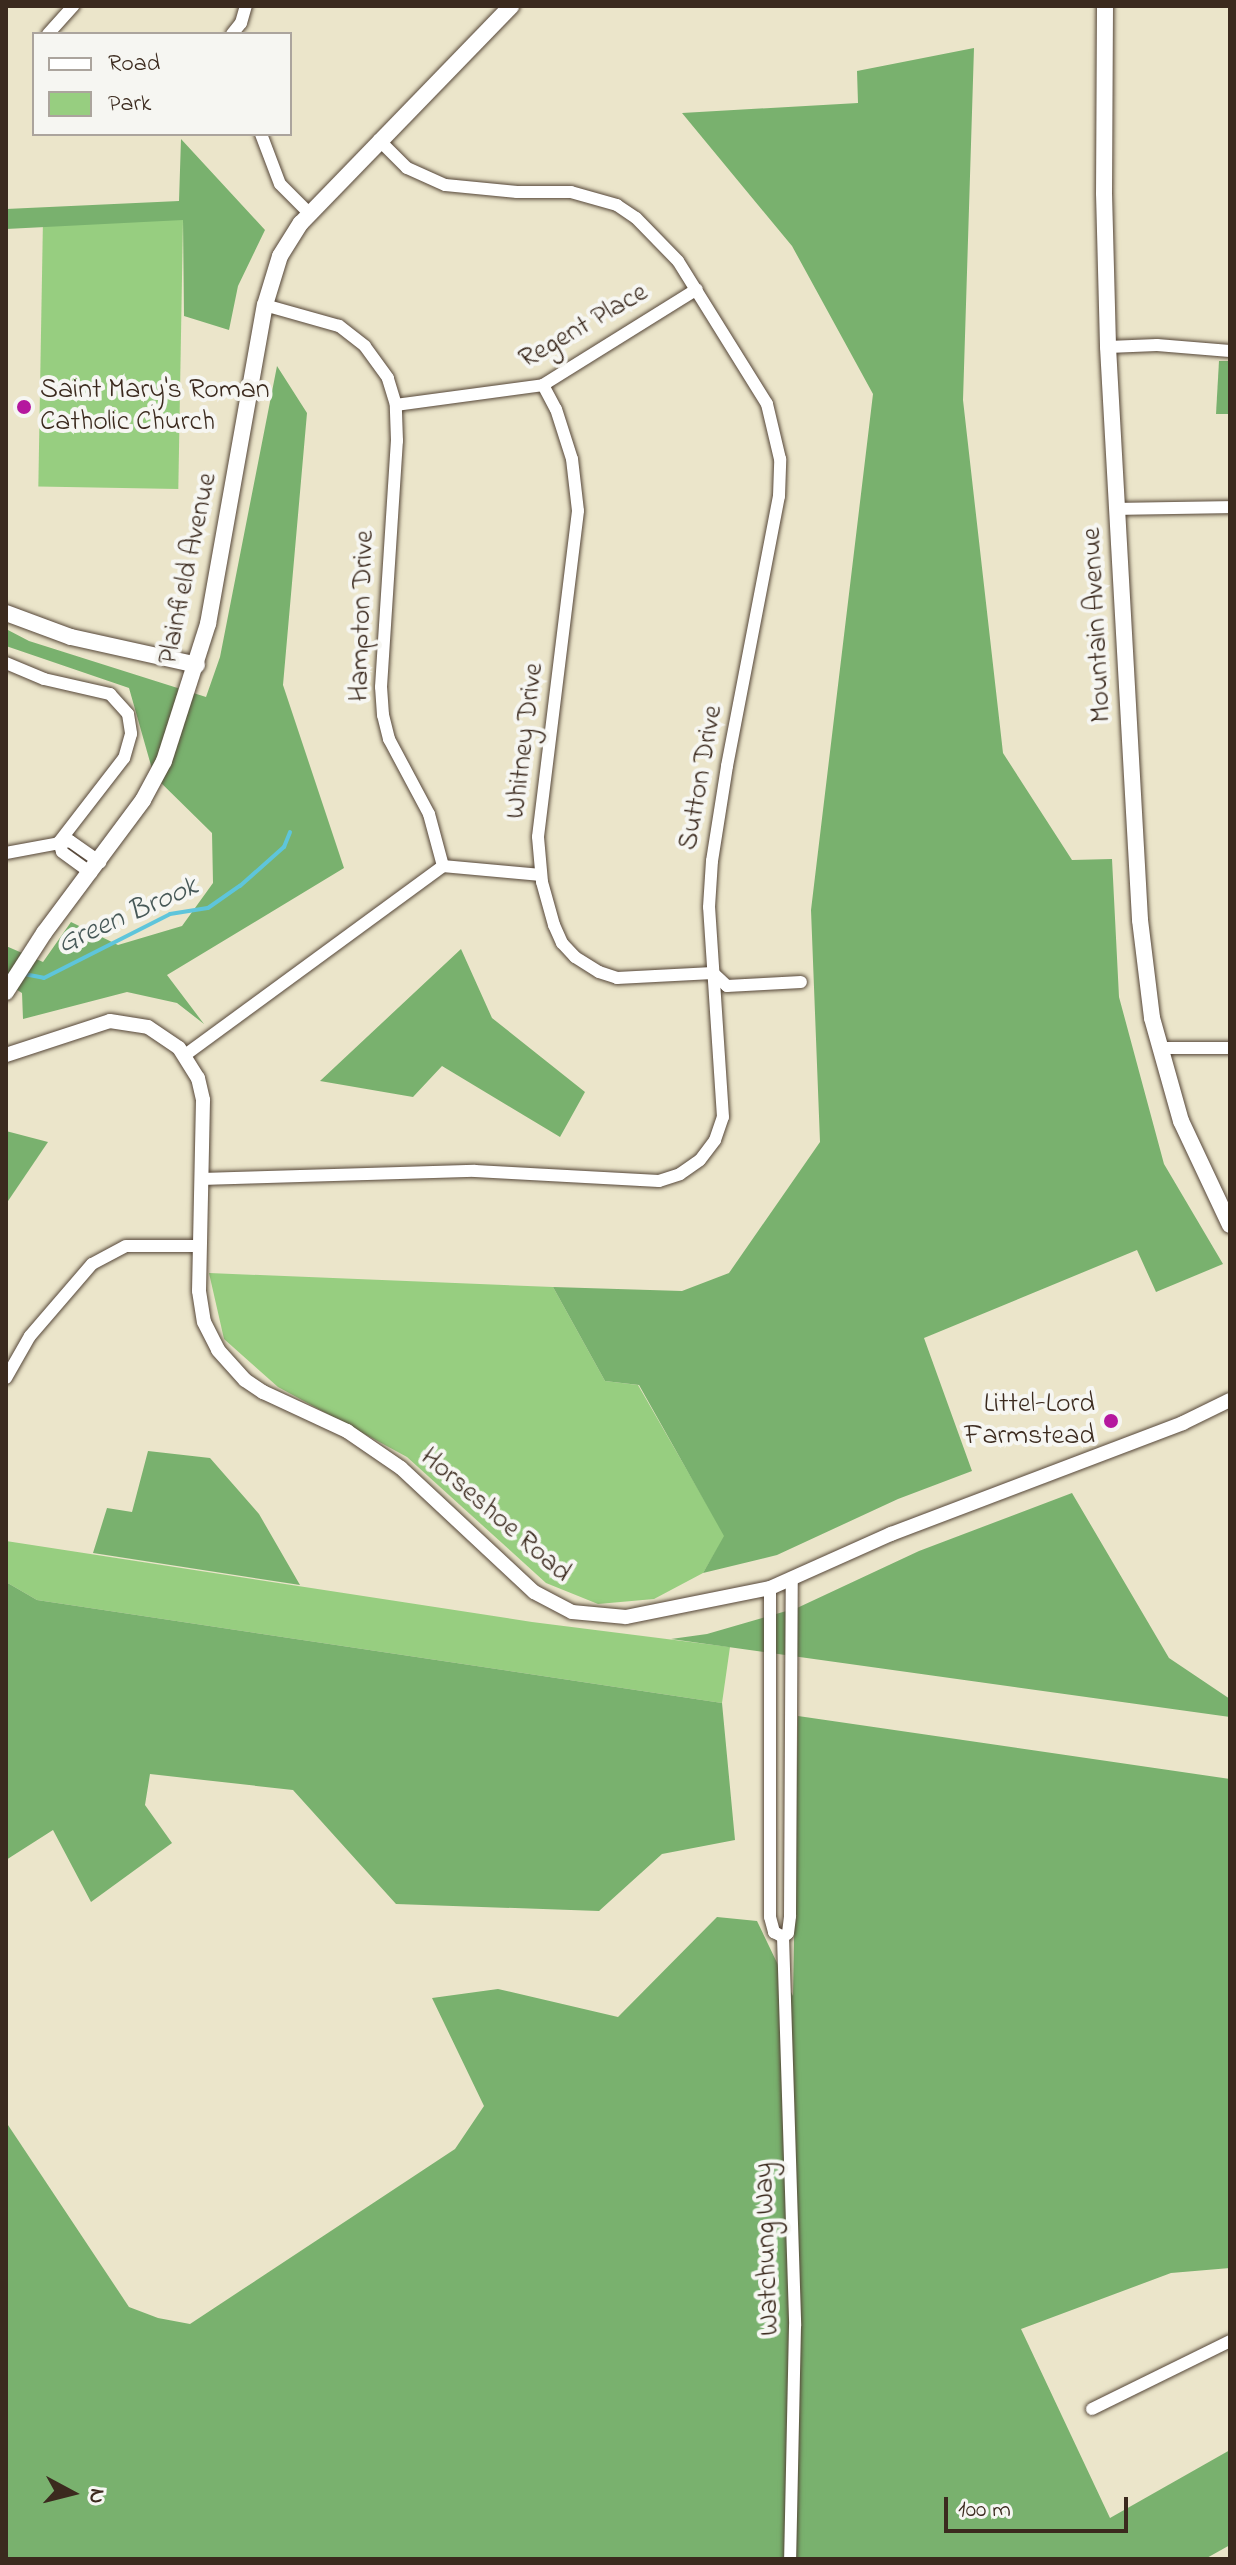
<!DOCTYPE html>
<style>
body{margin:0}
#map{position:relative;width:1236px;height:2565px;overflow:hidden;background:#ebe5ca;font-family:"Indie Flower",sans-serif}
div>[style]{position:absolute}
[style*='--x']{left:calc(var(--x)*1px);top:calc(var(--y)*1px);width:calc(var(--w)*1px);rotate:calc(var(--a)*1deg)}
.green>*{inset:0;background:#97ce80;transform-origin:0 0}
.forest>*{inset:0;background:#79b16e}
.stream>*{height:4px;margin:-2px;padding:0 2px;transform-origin:2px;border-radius:2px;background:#5ec5db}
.roads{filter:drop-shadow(0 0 2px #554638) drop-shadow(0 0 2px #554638)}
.minor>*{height:12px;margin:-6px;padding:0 6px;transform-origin:6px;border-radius:6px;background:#fff}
.tertiary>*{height:14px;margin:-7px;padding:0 7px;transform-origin:7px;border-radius:7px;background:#fff}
.secondary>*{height:16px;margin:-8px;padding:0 8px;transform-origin:8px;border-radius:8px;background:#fff}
.dots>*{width:22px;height:22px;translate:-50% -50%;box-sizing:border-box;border:4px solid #f6f6f2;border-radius:50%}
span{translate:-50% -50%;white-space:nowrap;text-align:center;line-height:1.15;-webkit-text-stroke:8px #f6f6f2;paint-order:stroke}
.street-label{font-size:28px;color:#3b2a1e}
.poi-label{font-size:28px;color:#3b2a1e}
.left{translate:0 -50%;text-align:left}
.right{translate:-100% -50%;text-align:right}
.water-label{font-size:30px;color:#465857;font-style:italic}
.frame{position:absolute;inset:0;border:8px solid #3b2a1e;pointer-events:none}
.legend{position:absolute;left:32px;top:32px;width:260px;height:104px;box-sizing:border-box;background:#f6f6f2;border:2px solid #aba49d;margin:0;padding:10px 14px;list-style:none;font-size:24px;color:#3b2a1e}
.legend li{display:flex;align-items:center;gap:16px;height:40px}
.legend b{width:40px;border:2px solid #aba49d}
.north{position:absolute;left:32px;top:2453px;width:80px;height:80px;-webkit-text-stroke:6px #f6f6f2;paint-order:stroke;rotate:97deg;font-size:22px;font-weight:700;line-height:32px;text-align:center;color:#3b2a1e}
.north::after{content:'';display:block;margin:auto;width:28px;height:36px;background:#3b2a1e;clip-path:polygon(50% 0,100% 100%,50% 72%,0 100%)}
.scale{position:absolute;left:944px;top:2497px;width:184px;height:36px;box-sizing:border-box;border:4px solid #3b2a1e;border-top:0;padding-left:10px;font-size:24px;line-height:28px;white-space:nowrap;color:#3b2a1e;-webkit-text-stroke:6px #f6f6f2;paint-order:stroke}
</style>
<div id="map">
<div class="green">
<div style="left:183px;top:220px;width:269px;height:140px;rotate:91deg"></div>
<div style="clip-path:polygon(209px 1273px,553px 1287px,605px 1381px,638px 1385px,725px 1536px,703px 1573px,654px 1599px,598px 1604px,546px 1583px,407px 1457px,278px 1387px,224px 1339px)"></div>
<div style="clip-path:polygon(6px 1541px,532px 1622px,730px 1647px,722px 1703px,37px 1600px,6px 1582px)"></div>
</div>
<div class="forest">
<div style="clip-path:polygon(974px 48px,963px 400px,1003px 753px,1072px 860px,1112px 859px,1119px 997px,1164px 1164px,1223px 1264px,1156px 1292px,1137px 1250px,924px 1338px,972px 1471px,898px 1499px,777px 1555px,703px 1573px,724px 1536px,639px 1385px,605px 1381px,553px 1287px,682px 1291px,729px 1273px,820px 1142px,811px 910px,873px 394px,792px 246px,682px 113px,858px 103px,857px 71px)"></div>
<div style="clip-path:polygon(181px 139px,265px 230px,238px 286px,229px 330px,184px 316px,183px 220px,6px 229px,6px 209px,179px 201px)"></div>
<div style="clip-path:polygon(1219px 361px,1230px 361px,1230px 414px,1216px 414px)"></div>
<div style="clip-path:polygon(277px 366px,307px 413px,283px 685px,344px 868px,167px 975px,204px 1024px,177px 1003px,127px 992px,23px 1019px,22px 993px,6px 983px,6px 946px,43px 962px,71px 922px,118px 945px,182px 926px,213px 883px,212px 833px,154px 776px,129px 688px,6px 646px,6px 629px,29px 641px,206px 697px,220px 657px)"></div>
<div style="clip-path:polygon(461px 949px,492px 1018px,585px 1092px,560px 1137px,442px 1066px,413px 1097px,320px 1081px)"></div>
<div style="clip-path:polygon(6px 1131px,48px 1142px,6px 1204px)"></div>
<div style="clip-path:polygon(148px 1451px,210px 1458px,259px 1514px,300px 1585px,93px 1553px,107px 1508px,132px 1512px)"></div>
<div style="clip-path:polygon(1072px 1493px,1169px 1658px,1230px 1699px,1230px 1717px,671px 1639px,707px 1634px,797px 1608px,919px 1551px)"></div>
<div style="clip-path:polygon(6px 1582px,37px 1600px,722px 1703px,735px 1840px,662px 1854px,599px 1911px,396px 1904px,293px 1790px,150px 1774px,145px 1805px,172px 1843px,91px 1902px,53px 1830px,6px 1860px)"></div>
<div style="clip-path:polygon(798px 1716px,1230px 1779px,1230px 2268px,1171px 2273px,1021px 2329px,1110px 2518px,1230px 2450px,1230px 2545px,1205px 2559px,6px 2559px,6px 2122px,129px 2307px,158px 2318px,190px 2324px,455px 2149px,484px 2106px,432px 1998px,498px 1989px,618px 2017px,717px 1917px,757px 1921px,793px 1996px)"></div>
</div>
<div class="stream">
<div style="--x:24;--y:974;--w:20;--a:11"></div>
<div style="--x:44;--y:978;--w:141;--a:-26.9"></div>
<div style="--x:170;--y:914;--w:38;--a:-9"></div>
<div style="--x:208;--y:908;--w:39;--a:-35"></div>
<div style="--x:240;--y:886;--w:59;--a:-41.6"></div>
<div style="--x:284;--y:847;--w:16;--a:-68"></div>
</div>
<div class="roads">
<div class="minor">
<div style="--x:48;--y:34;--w:38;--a:-48"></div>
<div style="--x:232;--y:34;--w:14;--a:-51"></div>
<div style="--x:241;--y:23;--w:18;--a:-74"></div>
<div style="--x:261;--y:134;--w:53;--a:69.2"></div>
<div style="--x:280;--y:184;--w:42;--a:45"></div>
<div style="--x:1108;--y:347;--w:49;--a:-2.3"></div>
<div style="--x:1157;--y:345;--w:73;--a:4.7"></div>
<div style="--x:543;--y:385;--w:27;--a:62"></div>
<div style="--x:556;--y:409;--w:52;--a:72.3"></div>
<div style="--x:572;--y:459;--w:52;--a:83.4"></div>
<div style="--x:578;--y:511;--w:328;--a:97"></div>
<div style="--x:538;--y:837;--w:45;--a:84.9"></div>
<div style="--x:542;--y:882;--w:45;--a:74.4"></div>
<div style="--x:554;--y:925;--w:20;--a:66"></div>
<div style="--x:562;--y:943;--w:19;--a:47"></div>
<div style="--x:575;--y:957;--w:28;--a:32"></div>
<div style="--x:599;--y:972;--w:19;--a:18"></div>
<div style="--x:617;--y:978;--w:96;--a:-3"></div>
<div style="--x:713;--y:973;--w:19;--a:43"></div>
<div style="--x:727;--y:986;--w:74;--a:-3.1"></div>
<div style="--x:396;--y:405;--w:148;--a:-7.7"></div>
<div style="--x:543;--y:385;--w:181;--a:-31.9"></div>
<div style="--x:1118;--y:509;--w:112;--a:-1"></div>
<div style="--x:6;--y:663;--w:41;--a:22.8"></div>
<div style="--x:44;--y:679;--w:68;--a:12.8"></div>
<div style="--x:110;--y:694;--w:27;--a:48"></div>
<div style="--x:128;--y:714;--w:20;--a:81"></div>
<div style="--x:131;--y:734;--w:25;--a:106"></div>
<div style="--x:124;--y:758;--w:106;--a:127.7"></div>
<div style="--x:59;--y:842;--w:10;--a:73"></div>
<div style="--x:62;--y:852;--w:36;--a:36"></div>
<div style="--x:6;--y:853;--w:65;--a:-10.6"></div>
<div style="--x:70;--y:841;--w:37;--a:35"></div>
<div style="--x:443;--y:866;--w:98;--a:5.2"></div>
<div style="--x:1161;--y:1048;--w:69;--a:0"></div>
<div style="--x:185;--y:1055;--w:320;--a:-36.2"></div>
<div style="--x:443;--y:866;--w:54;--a:-105.1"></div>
<div style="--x:429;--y:814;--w:85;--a:-118.1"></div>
<div style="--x:389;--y:739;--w:25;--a:-104"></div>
<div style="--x:383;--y:715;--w:28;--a:-94"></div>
<div style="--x:381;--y:687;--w:247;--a:-86.3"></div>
<div style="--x:397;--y:441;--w:36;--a:-92"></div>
<div style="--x:396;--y:405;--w:28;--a:-107"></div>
<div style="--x:388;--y:378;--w:39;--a:-126"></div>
<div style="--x:365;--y:346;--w:33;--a:-142"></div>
<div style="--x:339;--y:326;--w:77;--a:-164.2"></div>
<div style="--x:201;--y:1179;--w:274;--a:-1.7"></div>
<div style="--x:475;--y:1171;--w:184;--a:3.1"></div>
<div style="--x:659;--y:1181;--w:22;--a:-18"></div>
<div style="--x:680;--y:1174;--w:24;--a:-35"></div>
<div style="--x:700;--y:1160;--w:25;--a:-53"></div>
<div style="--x:715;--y:1140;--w:24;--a:-71"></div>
<div style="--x:723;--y:1117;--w:210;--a:-93.8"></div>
<div style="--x:709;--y:907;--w:46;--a:-86.3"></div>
<div style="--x:712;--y:861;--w:96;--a:-81"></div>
<div style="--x:727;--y:766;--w:275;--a:-79.1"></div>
<div style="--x:779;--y:496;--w:37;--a:-88"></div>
<div style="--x:780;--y:459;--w:57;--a:-103.3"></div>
<div style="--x:767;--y:404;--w:168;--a:-121.9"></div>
<div style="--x:678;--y:261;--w:60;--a:-134.3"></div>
<div style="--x:636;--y:218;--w:23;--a:-146"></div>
<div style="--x:617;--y:205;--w:48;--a:-164.2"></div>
<div style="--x:571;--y:192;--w:54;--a:180"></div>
<div style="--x:517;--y:192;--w:72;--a:-174.4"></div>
<div style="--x:445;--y:185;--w:42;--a:-155.9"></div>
<div style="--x:407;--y:168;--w:40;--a:-135"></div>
<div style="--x:6;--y:1378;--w:48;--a:-60.3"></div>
<div style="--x:30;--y:1336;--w:95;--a:-49.3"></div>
<div style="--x:92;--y:1264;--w:38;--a:-28"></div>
<div style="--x:126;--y:1246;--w:74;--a:0"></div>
<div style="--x:770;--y:1588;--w:329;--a:90"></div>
<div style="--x:770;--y:1917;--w:16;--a:75"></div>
<div style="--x:774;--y:1932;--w:10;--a:29"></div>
<div style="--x:783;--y:1937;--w:6;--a:-39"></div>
<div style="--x:788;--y:1933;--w:17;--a:-83"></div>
<div style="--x:790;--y:1916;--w:338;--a:-89.7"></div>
<div style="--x:783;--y:1937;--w:389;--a:88.2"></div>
<div style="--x:795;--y:2326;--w:233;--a:91.2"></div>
<div style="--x:1092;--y:2409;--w:154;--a:-26.2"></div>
</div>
<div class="tertiary">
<div style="--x:6;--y:1055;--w:109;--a:-18.1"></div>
<div style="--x:110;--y:1021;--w:38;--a:9"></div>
<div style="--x:148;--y:1027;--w:37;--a:34"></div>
<div style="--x:179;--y:1048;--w:36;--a:58"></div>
<div style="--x:198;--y:1078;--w:23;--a:77"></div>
<div style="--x:203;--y:1100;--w:191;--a:91.2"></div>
<div style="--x:199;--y:1291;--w:31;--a:81"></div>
<div style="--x:204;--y:1322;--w:31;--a:63"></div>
<div style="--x:218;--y:1350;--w:40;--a:48"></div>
<div style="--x:245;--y:1380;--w:22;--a:34"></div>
<div style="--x:263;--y:1392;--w:93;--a:24.9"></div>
<div style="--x:347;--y:1431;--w:65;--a:34.4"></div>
<div style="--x:401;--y:1468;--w:182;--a:43"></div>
<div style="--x:534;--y:1592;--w:43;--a:27.8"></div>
<div style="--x:572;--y:1612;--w:54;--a:5.3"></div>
<div style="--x:626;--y:1617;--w:147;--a:-11.4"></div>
<div style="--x:770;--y:1588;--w:133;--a:-24.1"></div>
<div style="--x:891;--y:1534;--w:312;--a:-20.8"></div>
<div style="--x:1183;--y:1423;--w:52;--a:-26.1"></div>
</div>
<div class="secondary">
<div style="--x:1105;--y:6;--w:187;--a:90.3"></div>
<div style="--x:1104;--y:193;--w:154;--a:88.5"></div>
<div style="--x:1108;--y:347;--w:574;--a:86.8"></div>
<div style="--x:1140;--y:920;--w:99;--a:83"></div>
<div style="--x:1152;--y:1018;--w:107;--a:74.3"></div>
<div style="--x:1181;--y:1121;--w:115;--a:64.8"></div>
<div style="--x:6;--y:613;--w:69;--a:20.3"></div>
<div style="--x:71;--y:637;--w:129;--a:12.5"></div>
<div style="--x:6;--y:992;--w:70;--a:-57.2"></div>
<div style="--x:44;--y:933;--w:166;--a:-53.3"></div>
<div style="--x:143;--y:800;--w:44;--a:-61.7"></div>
<div style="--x:164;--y:761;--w:144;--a:-72.2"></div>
<div style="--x:208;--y:624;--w:324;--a:-79.9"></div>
<div style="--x:265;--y:305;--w:51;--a:-73"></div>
<div style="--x:280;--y:256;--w:39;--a:-58"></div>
<div style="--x:301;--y:223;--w:302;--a:-45.9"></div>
</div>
</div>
<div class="dots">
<div style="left:24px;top:407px;background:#b5179e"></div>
<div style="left:1111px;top:1421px;background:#b5179e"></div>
</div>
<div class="street-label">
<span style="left:584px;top:327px;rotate:-30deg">Regent Place</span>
<span style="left:189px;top:569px;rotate:-78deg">Plainfield Avenue</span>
<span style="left:363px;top:616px;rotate:-88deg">Hampton Drive</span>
<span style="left:1098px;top:625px;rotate:-93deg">Mountain Avenue</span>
<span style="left:526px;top:741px;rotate:-83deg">Whitney Drive</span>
<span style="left:702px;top:778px;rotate:-80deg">Sutton Drive</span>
<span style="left:495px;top:1516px;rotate:41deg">Horseshoe Road</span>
<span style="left:768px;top:2249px;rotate:-92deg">Watchung Way</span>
</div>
<div class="poi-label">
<span class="left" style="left:40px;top:407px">Saint Mary's Roman<br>Catholic Church</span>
<span class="right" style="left:1095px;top:1421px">Littel-Lord<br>Farmstead</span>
</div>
<div class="water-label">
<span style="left:128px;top:916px;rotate:-24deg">Green Brook</span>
</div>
<div class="frame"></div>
<ul class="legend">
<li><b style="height:10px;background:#fff"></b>Road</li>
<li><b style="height:22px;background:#97ce80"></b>Park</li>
</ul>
<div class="north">N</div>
<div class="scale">100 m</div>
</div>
